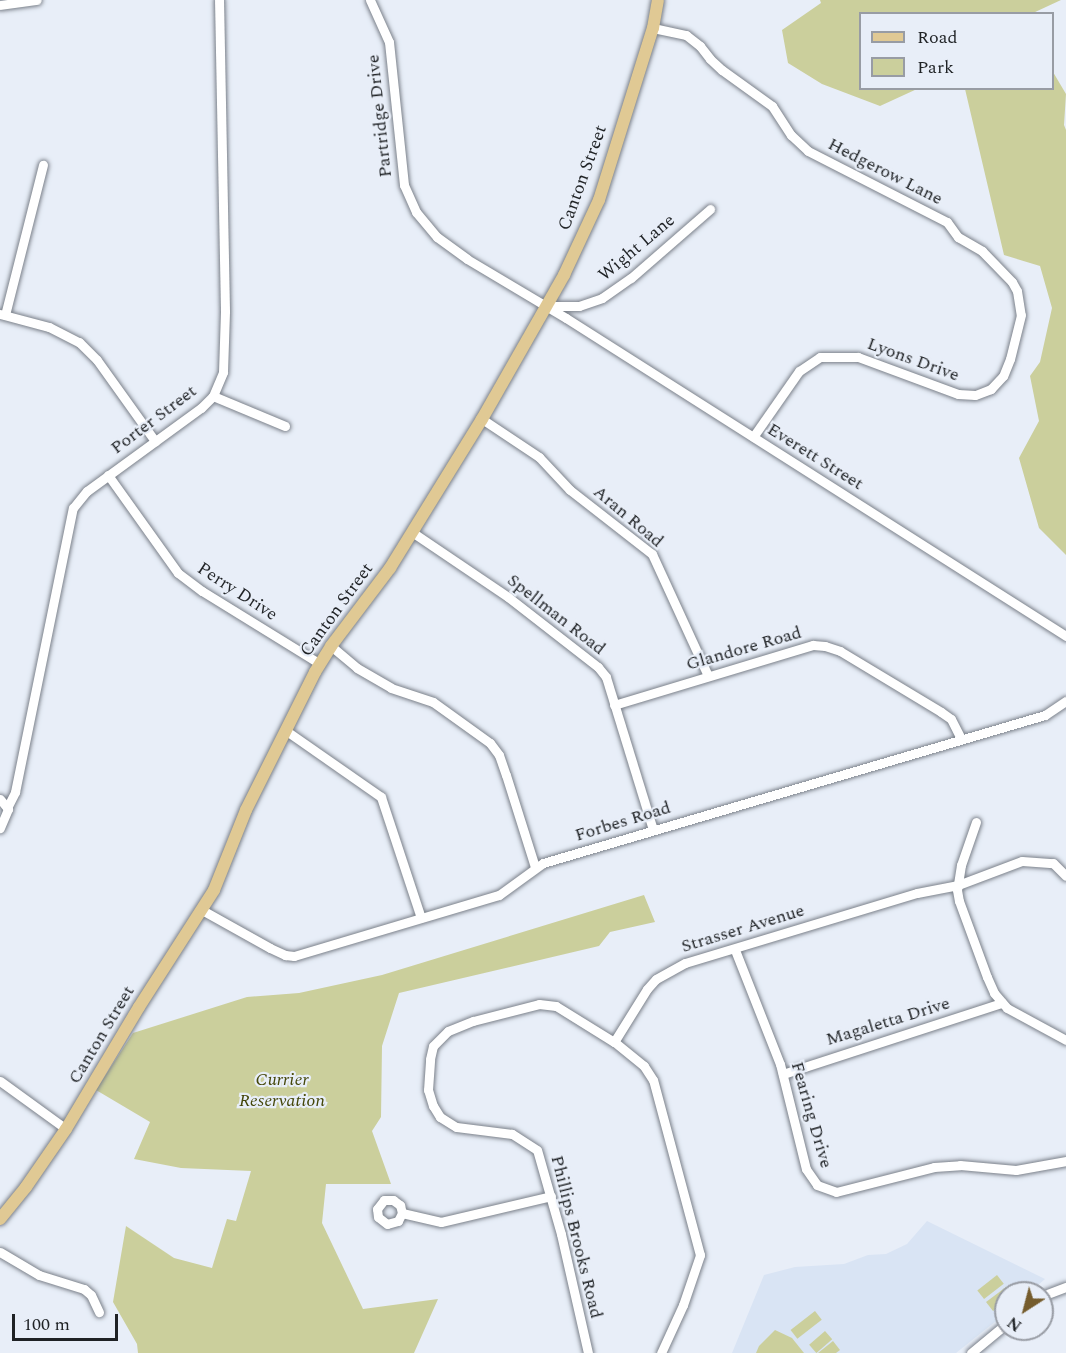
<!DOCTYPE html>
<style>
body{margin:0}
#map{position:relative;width:1066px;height:1353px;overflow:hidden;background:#e8eef8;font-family:Spectral,serif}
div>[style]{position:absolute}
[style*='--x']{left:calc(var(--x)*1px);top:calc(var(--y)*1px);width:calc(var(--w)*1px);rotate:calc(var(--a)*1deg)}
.built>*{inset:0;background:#d9e4f4}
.green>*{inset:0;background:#cbcf9c;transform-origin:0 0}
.roads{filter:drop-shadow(0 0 2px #7b818a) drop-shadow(0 0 2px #7b818a)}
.minor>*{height:9px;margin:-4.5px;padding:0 4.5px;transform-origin:4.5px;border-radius:4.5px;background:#fff}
.major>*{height:12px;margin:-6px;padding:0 6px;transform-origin:6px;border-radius:6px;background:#e0c994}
span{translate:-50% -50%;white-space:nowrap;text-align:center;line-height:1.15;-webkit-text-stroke:4.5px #e8eef8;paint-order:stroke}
.street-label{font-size:18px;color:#1f2225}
.park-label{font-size:18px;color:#444608;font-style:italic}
.legend{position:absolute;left:859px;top:12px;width:195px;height:78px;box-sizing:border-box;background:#e8eef8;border:2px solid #989ca4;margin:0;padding:8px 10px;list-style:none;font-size:18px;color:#1f2225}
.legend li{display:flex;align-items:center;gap:12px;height:30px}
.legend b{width:30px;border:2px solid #989ca4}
.north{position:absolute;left:994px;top:1281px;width:60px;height:60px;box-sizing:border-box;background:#e8eef8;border:2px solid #989ca4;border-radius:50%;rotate:216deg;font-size:16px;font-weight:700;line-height:24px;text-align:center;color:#1f2225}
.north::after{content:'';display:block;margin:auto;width:21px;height:27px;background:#755c2d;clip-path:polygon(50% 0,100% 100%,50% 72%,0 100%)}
.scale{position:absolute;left:12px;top:1314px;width:106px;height:27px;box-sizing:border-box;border:3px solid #1f2225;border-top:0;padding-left:8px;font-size:18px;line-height:21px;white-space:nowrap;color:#1f2225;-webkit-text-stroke:4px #e8eef8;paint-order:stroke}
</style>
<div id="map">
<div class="built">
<div style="clip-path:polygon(927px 1221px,1045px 1279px,1029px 1293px,1006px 1293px,1006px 1313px,956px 1353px,732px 1353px,764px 1275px,795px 1267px,844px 1264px,868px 1255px,886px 1254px,907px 1244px)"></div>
</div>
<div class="green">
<div style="clip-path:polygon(820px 0,1061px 0,1033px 13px,860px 14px,860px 88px,917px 89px,880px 106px,822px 84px,788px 63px,782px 30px,821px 3px)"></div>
<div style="clip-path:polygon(1053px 72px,1066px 94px,1064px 125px,1066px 130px,1066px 555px,1039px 528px,1019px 458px,1039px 421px,1030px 376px,1040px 362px,1052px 308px,1040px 266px,1004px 255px,965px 89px,1052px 88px)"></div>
<div style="clip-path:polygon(644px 895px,655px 922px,610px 932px,599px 946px,399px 993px,382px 1046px,381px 1117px,372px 1131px,391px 1184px,326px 1184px,322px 1223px,363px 1309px,438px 1299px,414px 1353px,138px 1353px,137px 1344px,113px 1302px,126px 1226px,174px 1258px,212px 1268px,227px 1219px,236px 1221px,251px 1171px,181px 1168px,134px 1159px,150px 1122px,96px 1090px,133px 1033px,247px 997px,299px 993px,382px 975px)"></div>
<div style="left:997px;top:1275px;width:11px;height:25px;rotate:52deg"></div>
<div style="clip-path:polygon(1006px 1287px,1011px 1293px,1006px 1293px,1006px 1301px,993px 1311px,986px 1302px)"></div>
<div style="left:815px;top:1311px;width:11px;height:31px;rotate:52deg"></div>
<div style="clip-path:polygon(775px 1330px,792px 1338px,804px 1353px,756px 1353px,759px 1346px)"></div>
<div style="left:825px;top:1331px;width:11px;height:21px;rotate:49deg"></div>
<div style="clip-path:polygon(833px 1341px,840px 1350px,836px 1353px,818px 1353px)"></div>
</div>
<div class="roads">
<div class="minor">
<div style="--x:370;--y:0;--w:46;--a:65.7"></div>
<div style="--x:389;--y:42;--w:144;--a:84"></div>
<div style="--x:404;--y:185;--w:30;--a:66"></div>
<div style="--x:416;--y:212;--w:33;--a:50"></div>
<div style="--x:437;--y:237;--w:37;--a:36"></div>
<div style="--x:467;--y:259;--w:115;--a:30.8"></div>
<div style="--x:566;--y:318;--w:593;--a:32.46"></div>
<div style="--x:0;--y:5;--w:37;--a:-8"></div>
<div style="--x:653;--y:28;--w:34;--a:12"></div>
<div style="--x:686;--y:35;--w:18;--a:38"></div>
<div style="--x:700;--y:46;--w:16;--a:52"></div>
<div style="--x:710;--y:59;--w:16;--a:43"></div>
<div style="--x:722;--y:70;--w:62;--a:35.8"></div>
<div style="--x:772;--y:106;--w:35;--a:57"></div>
<div style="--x:791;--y:135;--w:23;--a:43"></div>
<div style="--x:808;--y:151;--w:156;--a:27.1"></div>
<div style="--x:947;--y:222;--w:19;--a:54"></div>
<div style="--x:958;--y:237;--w:28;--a:30"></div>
<div style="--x:982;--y:251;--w:43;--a:45.9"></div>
<div style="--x:1012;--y:282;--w:10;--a:61"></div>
<div style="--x:1017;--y:291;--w:24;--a:81"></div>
<div style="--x:1021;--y:315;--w:45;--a:104"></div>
<div style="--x:1010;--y:359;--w:18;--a:112"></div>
<div style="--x:1003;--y:376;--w:18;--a:133"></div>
<div style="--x:991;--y:389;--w:17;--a:159"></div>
<div style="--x:975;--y:395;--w:17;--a:-177"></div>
<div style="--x:958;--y:394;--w:107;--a:-159.7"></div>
<div style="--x:858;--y:357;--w:38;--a:180"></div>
<div style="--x:820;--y:357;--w:25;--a:146"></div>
<div style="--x:799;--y:371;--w:80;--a:124.9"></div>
<div style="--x:548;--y:306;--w:31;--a:0"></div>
<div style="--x:579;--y:306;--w:24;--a:-19"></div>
<div style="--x:602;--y:298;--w:35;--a:-35"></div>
<div style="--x:631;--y:278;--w:105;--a:-41.1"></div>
<div style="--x:0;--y:314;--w:51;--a:14.9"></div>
<div style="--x:49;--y:327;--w:34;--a:27"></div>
<div style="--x:79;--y:342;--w:25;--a:45"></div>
<div style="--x:97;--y:360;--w:100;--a:54.4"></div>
<div style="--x:5;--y:315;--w:155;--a:-75.8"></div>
<div style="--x:213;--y:396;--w:78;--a:22.6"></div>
<div style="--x:482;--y:419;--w:69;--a:33.7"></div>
<div style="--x:539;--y:457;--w:45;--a:46.8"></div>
<div style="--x:570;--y:490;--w:104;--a:38"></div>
<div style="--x:652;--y:554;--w:134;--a:65.3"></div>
<div style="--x:108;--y:475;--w:120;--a:54.5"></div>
<div style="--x:178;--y:573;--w:30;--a:37"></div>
<div style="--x:202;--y:591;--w:139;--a:31.7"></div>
<div style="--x:412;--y:532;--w:116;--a:34.1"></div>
<div style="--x:508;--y:597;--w:114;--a:37.9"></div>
<div style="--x:598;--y:667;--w:13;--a:51"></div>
<div style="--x:606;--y:677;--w:160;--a:72.9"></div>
<div style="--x:331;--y:646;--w:34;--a:40"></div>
<div style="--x:357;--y:668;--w:39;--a:30"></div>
<div style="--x:391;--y:688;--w:44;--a:18.4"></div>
<div style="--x:433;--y:702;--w:70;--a:35.7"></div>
<div style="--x:490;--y:743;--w:15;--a:53"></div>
<div style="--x:499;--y:755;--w:21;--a:71"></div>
<div style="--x:506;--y:775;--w:96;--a:72.5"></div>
<div style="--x:614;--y:705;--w:208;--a:-16.8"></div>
<div style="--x:813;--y:645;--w:12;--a:5"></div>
<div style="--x:825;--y:646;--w:16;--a:18"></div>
<div style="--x:840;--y:651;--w:118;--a:31.1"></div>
<div style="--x:941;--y:712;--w:12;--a:35"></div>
<div style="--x:951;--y:719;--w:22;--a:63"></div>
<div style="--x:285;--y:730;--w:117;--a:34.9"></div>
<div style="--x:381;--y:797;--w:127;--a:71.7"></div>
<div style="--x:0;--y:799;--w:13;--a:51"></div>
<div style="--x:8;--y:809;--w:21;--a:113"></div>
<div style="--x:8;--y:806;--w:16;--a:-63"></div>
<div style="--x:15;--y:792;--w:290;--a:-78.5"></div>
<div style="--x:73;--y:508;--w:22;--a:-51"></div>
<div style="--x:87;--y:491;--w:141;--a:-36.1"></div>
<div style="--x:201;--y:408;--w:17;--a:-45"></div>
<div style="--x:213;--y:396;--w:26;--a:-67"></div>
<div style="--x:223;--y:372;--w:61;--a:-88.1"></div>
<div style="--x:225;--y:311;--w:311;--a:-91.1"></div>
<div style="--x:976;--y:822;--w:46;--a:109.2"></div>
<div style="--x:961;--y:865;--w:25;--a:99"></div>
<div style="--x:957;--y:890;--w:11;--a:80"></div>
<div style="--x:959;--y:901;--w:81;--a:69.8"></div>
<div style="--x:987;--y:977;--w:17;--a:66"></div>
<div style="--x:994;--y:993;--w:20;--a:49"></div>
<div style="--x:1007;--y:1008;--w:67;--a:28.5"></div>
<div style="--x:202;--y:910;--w:78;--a:29.2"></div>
<div style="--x:270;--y:948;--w:17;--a:25"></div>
<div style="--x:285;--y:955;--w:9;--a:6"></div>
<div style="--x:294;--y:956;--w:214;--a:-16.6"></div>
<div style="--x:499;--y:895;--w:54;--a:-36"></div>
<div style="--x:543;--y:863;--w:523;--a:-16.43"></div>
<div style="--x:1045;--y:715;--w:25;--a:-34"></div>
<div style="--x:735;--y:950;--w:123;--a:68.5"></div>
<div style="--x:780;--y:1064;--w:108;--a:76.1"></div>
<div style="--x:806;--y:1169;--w:19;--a:55"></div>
<div style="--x:817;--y:1185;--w:20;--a:20"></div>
<div style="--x:836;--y:1192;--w:101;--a:-14.3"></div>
<div style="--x:934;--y:1167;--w:26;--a:-4"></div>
<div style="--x:960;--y:1165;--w:56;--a:5.1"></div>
<div style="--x:1016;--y:1170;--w:51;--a:-10.2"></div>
<div style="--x:783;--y:1074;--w:230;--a:-18"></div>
<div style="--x:0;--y:1081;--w:82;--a:36"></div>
<div style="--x:402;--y:1213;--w:9;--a:117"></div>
<div style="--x:398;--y:1221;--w:11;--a:165"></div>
<div style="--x:387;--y:1224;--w:11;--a:-142"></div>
<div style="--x:378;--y:1217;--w:8;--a:-97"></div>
<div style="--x:377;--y:1209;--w:11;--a:-52"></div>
<div style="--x:384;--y:1200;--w:9;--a:0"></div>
<div style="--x:393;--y:1200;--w:9;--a:36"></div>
<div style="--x:400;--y:1205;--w:8;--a:76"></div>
<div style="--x:402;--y:1213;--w:40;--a:13"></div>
<div style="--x:441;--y:1222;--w:113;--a:-13.3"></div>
<div style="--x:0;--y:1252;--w:45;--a:30.5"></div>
<div style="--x:39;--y:1275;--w:47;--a:17.3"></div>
<div style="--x:84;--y:1289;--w:9;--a:41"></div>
<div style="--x:91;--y:1295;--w:19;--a:65"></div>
<div style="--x:1042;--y:1296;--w:26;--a:-21"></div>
<div style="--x:588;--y:1353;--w:122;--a:-102.8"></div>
<div style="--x:561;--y:1234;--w:87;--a:-105.9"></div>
<div style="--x:537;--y:1150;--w:30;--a:-147"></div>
<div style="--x:512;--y:1134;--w:56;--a:-172.9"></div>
<div style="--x:456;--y:1127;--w:19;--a:-148"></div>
<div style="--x:440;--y:1117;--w:13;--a:-122"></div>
<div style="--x:433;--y:1106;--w:17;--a:-107"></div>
<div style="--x:428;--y:1090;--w:31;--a:-86"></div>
<div style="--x:430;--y:1059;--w:13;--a:-77"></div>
<div style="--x:433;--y:1046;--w:21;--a:-45"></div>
<div style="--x:448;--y:1031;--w:27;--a:-22"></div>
<div style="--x:473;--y:1021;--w:68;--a:-14.4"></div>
<div style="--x:539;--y:1004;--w:17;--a:7"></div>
<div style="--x:556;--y:1006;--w:68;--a:31.8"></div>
<div style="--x:661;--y:1353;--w:53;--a:-65.4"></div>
<div style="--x:683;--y:1305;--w:53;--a:-71.2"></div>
<div style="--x:700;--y:1255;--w:181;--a:-105"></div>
<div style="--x:653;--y:1080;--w:17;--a:-123"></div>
<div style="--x:644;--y:1066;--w:38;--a:-141"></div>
<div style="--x:614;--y:1042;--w:62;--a:-58.1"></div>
<div style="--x:647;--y:989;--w:13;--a:-48"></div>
<div style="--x:656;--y:979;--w:33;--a:-29"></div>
<div style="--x:685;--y:963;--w:242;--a:-16.8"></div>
<div style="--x:917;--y:893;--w:42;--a:-11"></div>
<div style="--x:958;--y:885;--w:68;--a:-20.6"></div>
<div style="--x:1022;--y:861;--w:31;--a:4"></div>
<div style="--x:1053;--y:863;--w:18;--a:45"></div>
<div style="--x:971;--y:1353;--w:45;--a:-39.6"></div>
</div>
<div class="major">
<div style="--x:0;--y:1219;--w:41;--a:-50.9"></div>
<div style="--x:26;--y:1187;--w:70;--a:-55.4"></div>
<div style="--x:66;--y:1129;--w:142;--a:-59.1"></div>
<div style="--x:139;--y:1007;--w:139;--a:-57.3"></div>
<div style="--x:214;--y:890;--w:86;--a:-68.2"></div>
<div style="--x:246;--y:810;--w:154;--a:-63.4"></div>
<div style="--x:315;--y:672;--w:31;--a:-58"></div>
<div style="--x:331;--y:646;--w:98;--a:-52.9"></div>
<div style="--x:390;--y:568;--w:175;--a:-58.3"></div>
<div style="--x:482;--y:419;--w:166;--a:-60.3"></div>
<div style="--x:564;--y:275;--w:83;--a:-65"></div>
<div style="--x:599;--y:200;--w:180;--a:-72.6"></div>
<div style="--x:653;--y:28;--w:28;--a:-80"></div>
</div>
</div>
<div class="street-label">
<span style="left:380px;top:116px;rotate:-96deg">Partridge Drive</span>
<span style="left:885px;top:172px;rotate:27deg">Hedgerow Lane</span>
<span style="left:583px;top:178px;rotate:-70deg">Canton Street</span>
<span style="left:637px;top:248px;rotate:-40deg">Wight Lane</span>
<span style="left:913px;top:360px;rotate:20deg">Lyons Drive</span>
<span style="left:154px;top:420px;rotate:-37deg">Porter Street</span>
<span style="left:815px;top:457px;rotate:32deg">Everett Street</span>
<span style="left:628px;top:517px;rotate:40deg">Aran Road</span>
<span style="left:237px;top:592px;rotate:33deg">Perry Drive</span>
<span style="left:337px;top:610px;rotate:-54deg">Canton Street</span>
<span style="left:556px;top:615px;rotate:38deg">Spellman Road</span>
<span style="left:744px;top:649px;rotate:-16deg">Glandore Road</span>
<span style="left:623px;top:822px;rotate:-17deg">Forbes Road</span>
<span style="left:743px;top:929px;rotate:-17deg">Strasser Avenue</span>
<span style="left:888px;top:1022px;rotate:-17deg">Magaletta Drive</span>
<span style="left:102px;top:1035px;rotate:-59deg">Canton Street</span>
<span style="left:811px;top:1115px;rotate:74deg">Fearing Drive</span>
<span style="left:576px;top:1237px;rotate:76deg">Phillips Brooks Road</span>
</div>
<div class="park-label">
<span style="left:282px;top:1091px">Currier<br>Reservation</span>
</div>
<ul class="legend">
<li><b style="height:8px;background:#e0c994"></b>Road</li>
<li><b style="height:16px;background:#cbcf9c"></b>Park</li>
</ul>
<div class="north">N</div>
<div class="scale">100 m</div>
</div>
